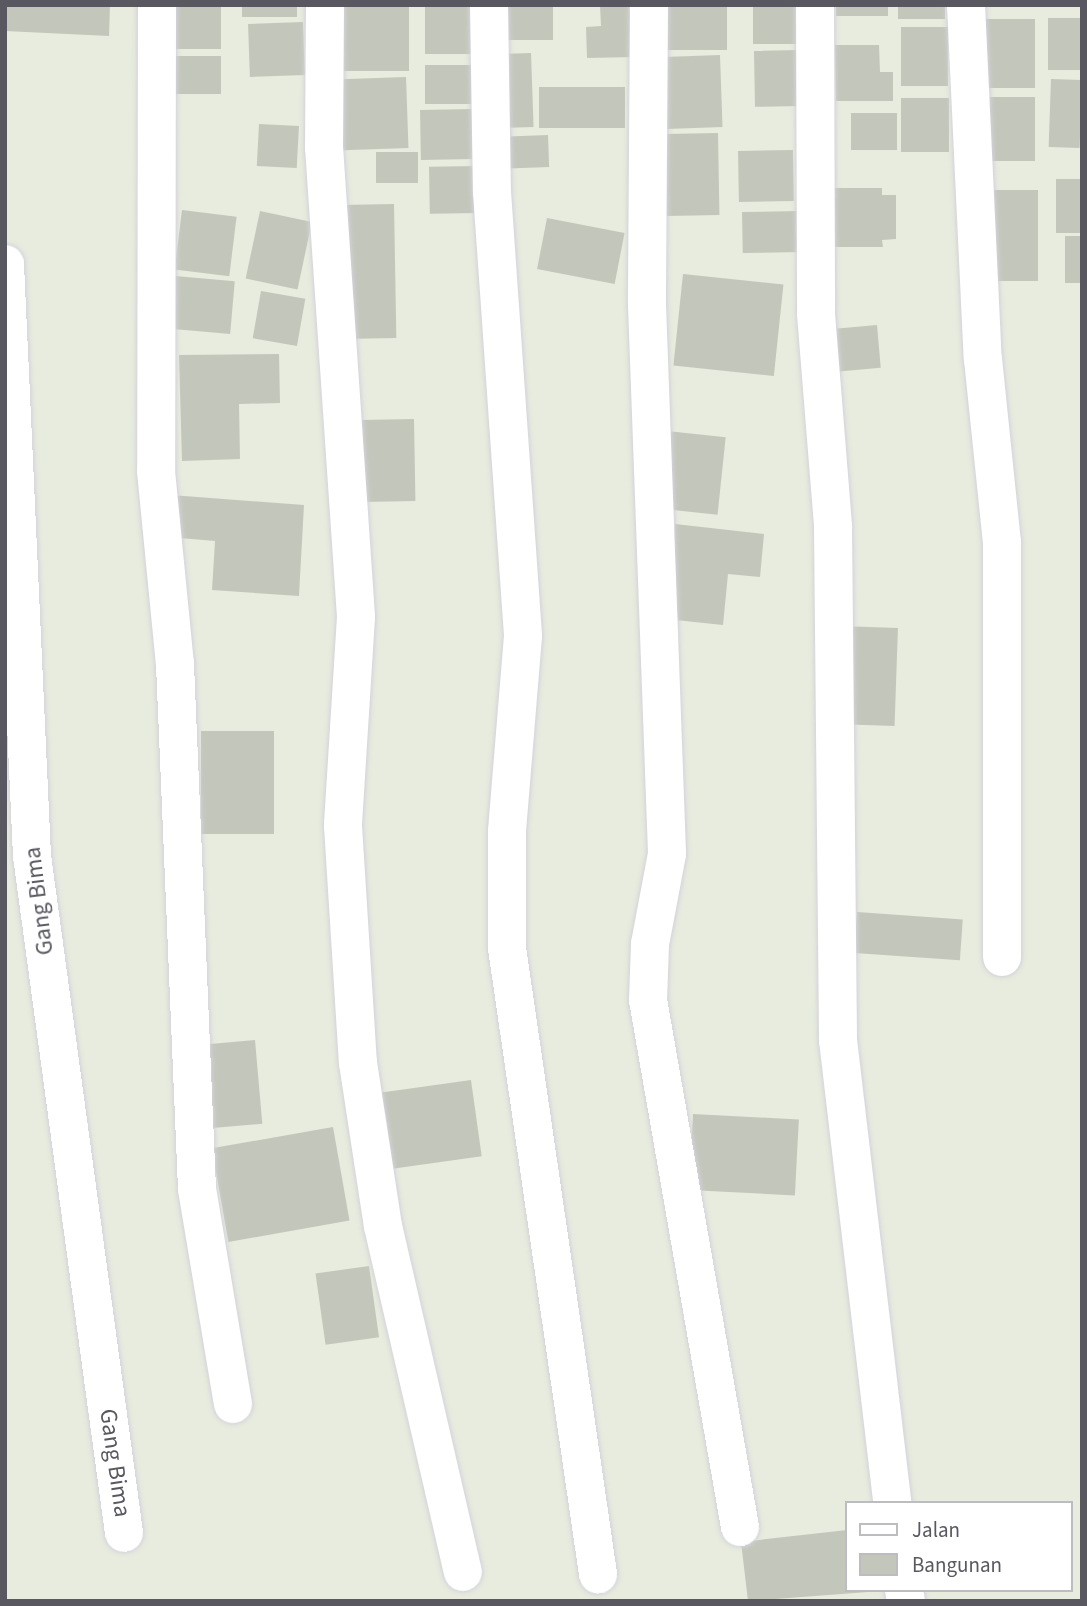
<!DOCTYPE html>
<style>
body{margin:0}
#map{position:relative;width:1087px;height:1606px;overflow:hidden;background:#e7ecde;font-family:"Source Sans 3",sans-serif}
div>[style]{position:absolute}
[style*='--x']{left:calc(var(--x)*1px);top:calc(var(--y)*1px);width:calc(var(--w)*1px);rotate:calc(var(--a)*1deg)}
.building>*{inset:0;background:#c3c7bb;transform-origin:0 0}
.roads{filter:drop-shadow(0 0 2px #d4d2da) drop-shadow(0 0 2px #d4d2da)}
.minor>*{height:38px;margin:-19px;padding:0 19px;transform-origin:19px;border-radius:19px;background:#fff}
span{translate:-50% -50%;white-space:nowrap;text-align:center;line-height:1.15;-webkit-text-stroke:6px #fff;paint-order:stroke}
.street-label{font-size:24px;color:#595861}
.frame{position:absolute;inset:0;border:7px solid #595861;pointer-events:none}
.legend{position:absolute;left:845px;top:1501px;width:228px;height:91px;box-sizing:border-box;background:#fff;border:2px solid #bdbcc0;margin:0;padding:9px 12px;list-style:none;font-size:21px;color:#595861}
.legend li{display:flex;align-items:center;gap:14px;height:35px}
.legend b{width:35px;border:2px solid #bdbcc0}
</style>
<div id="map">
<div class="building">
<div style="clip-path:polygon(5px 5px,110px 5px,109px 36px,5px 31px)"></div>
<div style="left:173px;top:5px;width:48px;height:44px"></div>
<div style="left:242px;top:5px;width:55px;height:12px"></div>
<div style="left:340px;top:5px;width:69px;height:66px"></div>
<div style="left:425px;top:5px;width:54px;height:49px"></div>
<div style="left:496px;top:5px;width:57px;height:35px"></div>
<div style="clip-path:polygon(600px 5px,629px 5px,634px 57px,587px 58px,586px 27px,601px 26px)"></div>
<div style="left:662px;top:5px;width:65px;height:45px"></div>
<div style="left:753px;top:5px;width:52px;height:39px"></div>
<div style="left:836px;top:5px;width:52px;height:11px"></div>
<div style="left:898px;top:5px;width:47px;height:14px"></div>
<div style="left:1082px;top:18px;width:52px;height:34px;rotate:90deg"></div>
<div style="left:981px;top:19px;width:54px;height:69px"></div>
<div style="left:303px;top:22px;width:53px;height:55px;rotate:88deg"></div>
<div style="left:948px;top:27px;width:59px;height:47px;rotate:90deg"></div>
<div style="clip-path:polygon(835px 45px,879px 45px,880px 72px,893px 72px,893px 101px,836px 101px)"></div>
<div style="left:800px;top:50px;width:56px;height:46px;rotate:89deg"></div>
<div style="left:531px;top:53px;width:74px;height:38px;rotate:88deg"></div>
<div style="left:720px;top:55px;width:72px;height:63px;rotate:88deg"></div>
<div style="left:173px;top:56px;width:48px;height:38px"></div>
<div style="left:480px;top:65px;width:39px;height:55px;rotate:90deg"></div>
<div style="left:406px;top:77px;width:71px;height:73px;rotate:88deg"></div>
<div style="left:1051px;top:79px;width:31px;height:68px;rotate:2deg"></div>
<div style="left:625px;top:87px;width:41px;height:86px;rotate:90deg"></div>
<div style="left:976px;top:97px;width:59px;height:64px"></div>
<div style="left:901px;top:98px;width:48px;height:54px"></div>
<div style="left:473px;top:109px;width:50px;height:53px;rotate:89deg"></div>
<div style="left:851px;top:113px;width:46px;height:37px"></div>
<div style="left:259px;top:124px;width:40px;height:42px;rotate:3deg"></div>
<div style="left:718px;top:133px;width:82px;height:66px;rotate:89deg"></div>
<div style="left:548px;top:135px;width:32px;height:54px;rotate:88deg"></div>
<div style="left:793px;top:150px;width:51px;height:55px;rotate:89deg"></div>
<div style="left:418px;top:152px;width:31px;height:42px;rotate:90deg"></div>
<div style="left:479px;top:166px;width:47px;height:50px;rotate:89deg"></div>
<div style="left:1056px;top:179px;width:26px;height:54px"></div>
<div style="clip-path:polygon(823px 188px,882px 188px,882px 195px,896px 195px,896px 239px,882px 240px,883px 247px,823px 247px)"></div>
<div style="left:987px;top:190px;width:51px;height:91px"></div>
<div style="left:394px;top:204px;width:134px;height:53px;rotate:89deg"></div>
<div style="left:182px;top:210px;width:55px;height:60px;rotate:7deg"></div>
<div style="left:260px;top:211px;width:53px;height:69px;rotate:12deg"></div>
<div style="left:800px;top:211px;width:41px;height:58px;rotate:89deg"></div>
<div style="left:547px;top:218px;width:79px;height:52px;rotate:11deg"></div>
<div style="left:1065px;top:236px;width:17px;height:47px"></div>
<div style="left:683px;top:274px;width:101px;height:92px;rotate:6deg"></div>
<div style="left:175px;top:276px;width:60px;height:53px;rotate:5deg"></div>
<div style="left:261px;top:291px;width:45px;height:48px;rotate:10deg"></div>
<div style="left:877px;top:325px;width:43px;height:59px;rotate:85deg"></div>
<div style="clip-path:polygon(279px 354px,280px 403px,239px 404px,240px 459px,182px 461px,179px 355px)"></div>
<div style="left:414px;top:419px;width:82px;height:67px;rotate:89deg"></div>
<div style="left:667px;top:431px;width:59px;height:78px;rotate:6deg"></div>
<div style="clip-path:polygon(171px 495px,304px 505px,299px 596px,212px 590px,215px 541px,168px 537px)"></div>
<div style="clip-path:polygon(675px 524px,764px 534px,760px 577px,728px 574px,723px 625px,666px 619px)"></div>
<div style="left:839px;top:626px;width:59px;height:98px;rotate:2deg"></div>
<div style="left:201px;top:731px;width:73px;height:103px"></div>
<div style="left:857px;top:912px;width:106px;height:41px;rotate:4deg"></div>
<div style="left:255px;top:1040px;width:84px;height:56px;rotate:85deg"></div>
<div style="left:471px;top:1080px;width:77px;height:101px;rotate:82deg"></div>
<div style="left:693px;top:1114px;width:106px;height:76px;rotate:3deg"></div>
<div style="left:333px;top:1127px;width:95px;height:123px;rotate:80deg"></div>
<div style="left:369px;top:1266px;width:72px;height:54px;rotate:82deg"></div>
<div style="clip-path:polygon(847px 1530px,847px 1590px,868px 1592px,748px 1601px,741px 1542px)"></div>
</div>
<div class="roads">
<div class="minor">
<div style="--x:157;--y:5;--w:466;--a:90.1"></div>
<div style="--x:156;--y:471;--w:194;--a:84.4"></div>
<div style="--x:175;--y:664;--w:525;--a:87.6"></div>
<div style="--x:197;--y:1189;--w:218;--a:80.5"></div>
<div style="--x:325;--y:5;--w:142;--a:90.4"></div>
<div style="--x:324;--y:147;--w:471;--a:86.1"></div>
<div style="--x:356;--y:617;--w:209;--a:93.6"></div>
<div style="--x:343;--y:826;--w:237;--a:86.4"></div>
<div style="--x:358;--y:1063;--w:165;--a:81.3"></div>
<div style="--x:383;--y:1226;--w:355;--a:77"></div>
<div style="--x:489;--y:5;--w:187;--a:89.1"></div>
<div style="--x:492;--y:192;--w:445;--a:86"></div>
<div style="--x:523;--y:636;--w:196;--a:94.7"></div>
<div style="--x:507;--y:831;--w:117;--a:90"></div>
<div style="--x:507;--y:948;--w:633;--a:81.73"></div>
<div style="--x:649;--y:5;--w:300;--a:90.4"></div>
<div style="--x:647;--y:305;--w:549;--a:87.91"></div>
<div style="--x:667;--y:854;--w:92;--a:100.7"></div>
<div style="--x:650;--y:944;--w:56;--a:92"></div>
<div style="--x:648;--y:1000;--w:535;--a:80.1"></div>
<div style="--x:815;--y:5;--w:309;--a:89.8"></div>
<div style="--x:816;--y:314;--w:214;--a:85.4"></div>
<div style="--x:833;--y:527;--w:513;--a:89.44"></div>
<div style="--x:838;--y:1040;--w:466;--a:83.3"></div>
<div style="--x:966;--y:5;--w:354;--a:87.3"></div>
<div style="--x:983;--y:359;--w:184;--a:84.1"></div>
<div style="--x:1002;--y:542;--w:415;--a:90"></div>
<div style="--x:5;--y:264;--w:593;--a:87.39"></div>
<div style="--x:32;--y:856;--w:683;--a:82.26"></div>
<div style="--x:904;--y:1590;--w:11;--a:80"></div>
</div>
</div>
<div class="street-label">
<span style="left:39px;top:901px;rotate:-97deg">Gang Bima</span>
<span style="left:115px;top:1463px;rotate:82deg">Gang Bima</span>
</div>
<div class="frame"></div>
<ul class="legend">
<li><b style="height:9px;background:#fff"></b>Jalan</li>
<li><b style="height:19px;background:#c3c7bb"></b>Bangunan</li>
</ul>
</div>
